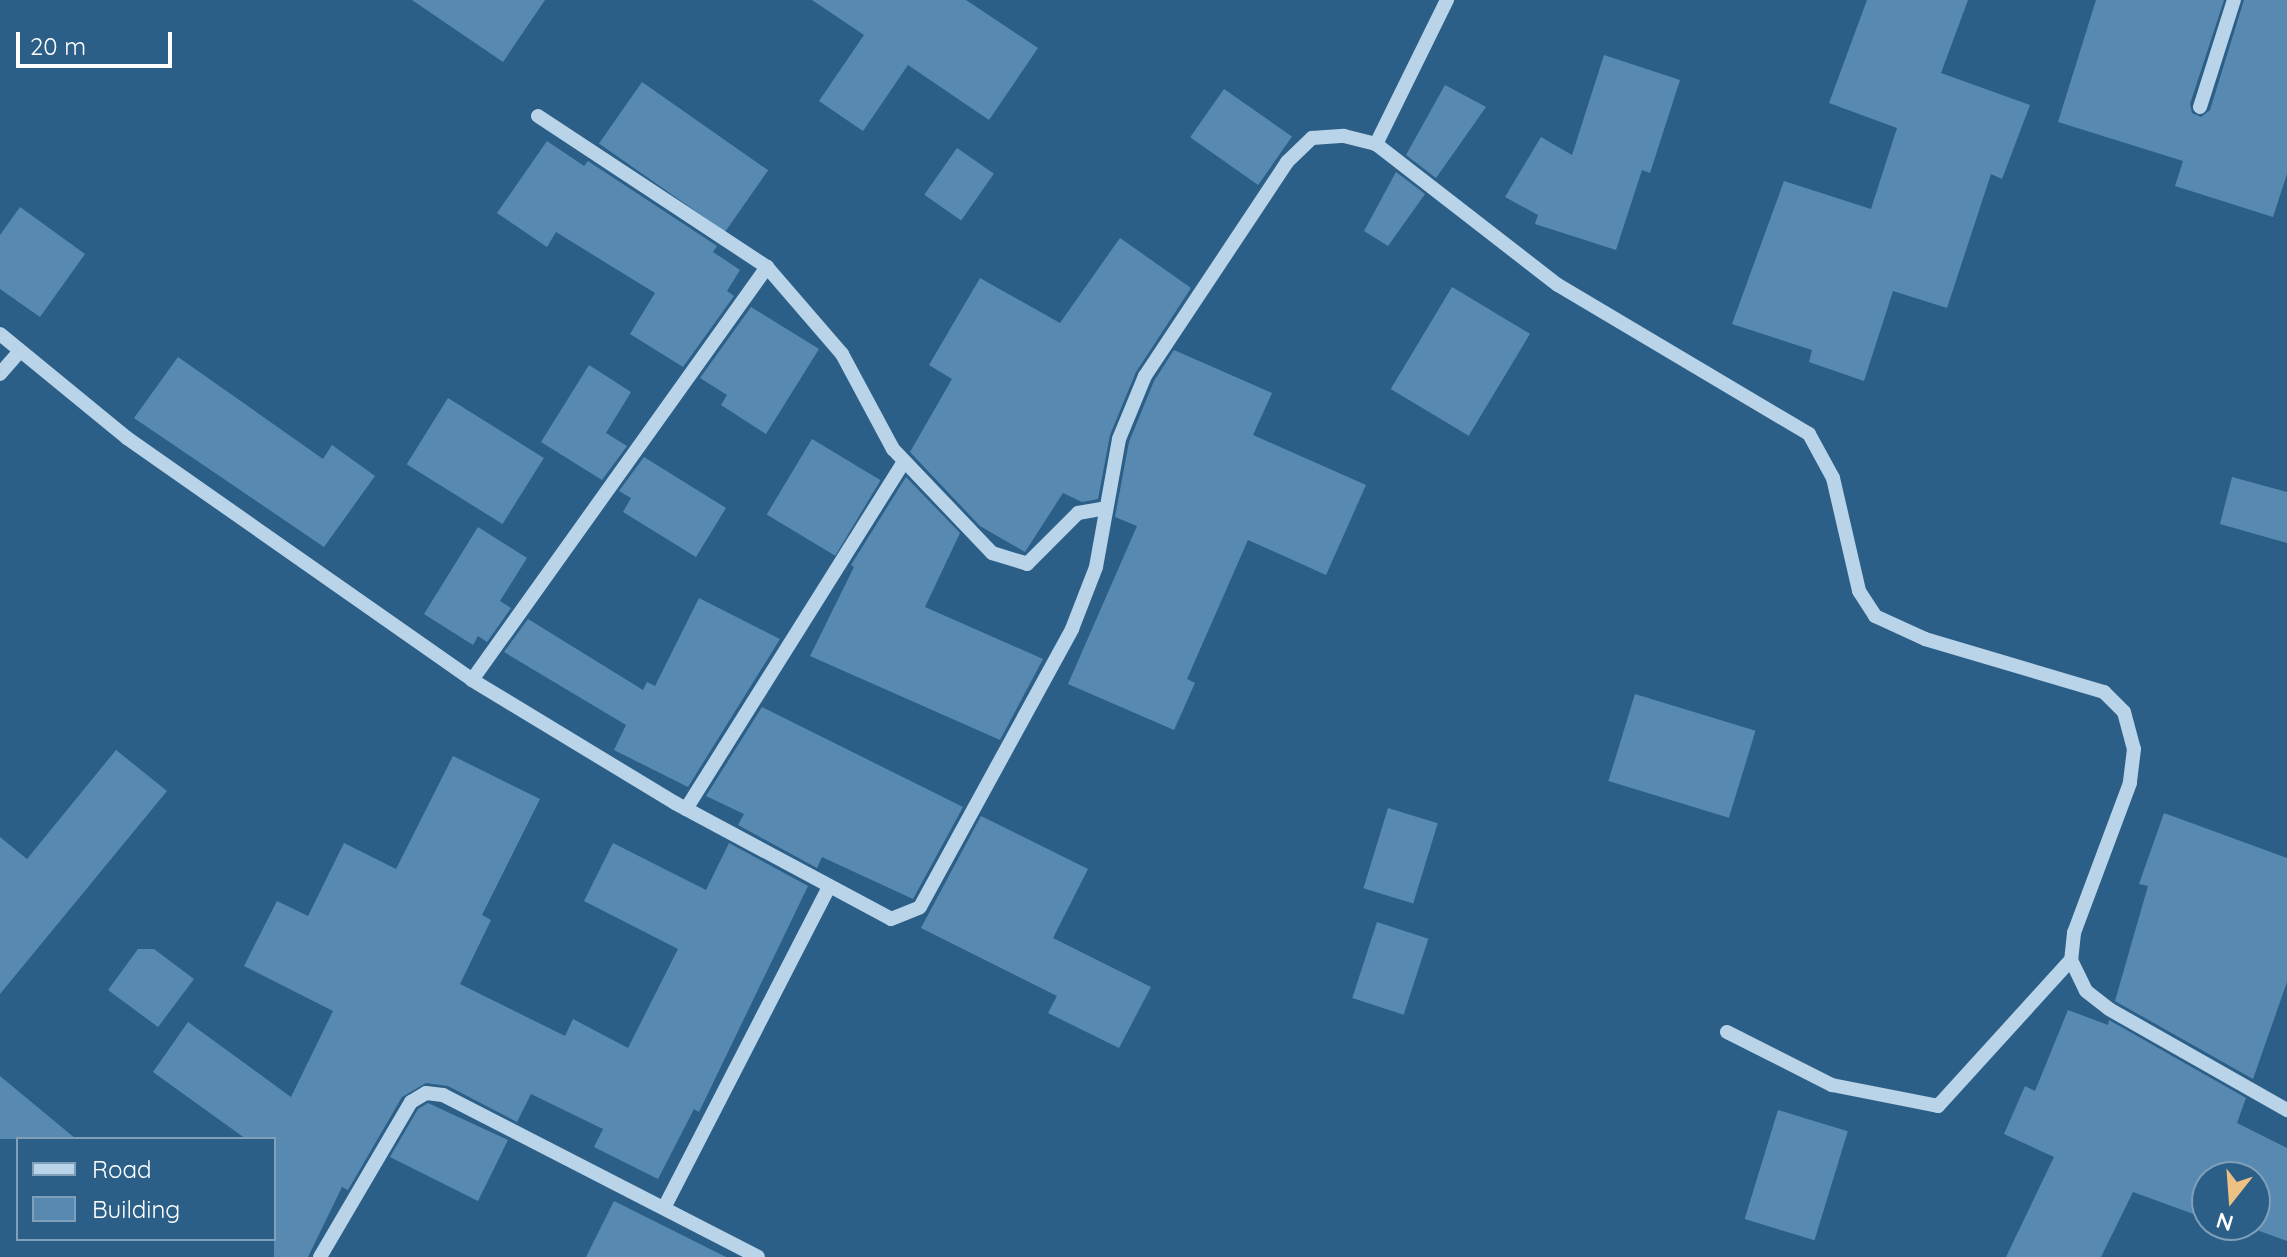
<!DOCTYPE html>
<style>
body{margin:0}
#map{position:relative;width:2287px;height:1257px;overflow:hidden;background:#2c5f88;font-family:Quicksand,sans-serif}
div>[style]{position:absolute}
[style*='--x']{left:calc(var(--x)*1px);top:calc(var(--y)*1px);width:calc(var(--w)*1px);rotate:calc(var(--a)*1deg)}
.building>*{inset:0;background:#588ab1;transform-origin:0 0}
.minor>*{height:14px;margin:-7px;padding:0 7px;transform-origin:7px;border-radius:7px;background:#b9d4e8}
span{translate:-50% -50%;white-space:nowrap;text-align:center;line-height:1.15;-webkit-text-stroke:8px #2c5f88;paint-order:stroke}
.legend{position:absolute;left:16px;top:1137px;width:260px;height:104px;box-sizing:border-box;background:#2c5f88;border:2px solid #809fb8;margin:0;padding:10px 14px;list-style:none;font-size:24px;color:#fff}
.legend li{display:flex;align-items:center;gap:16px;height:40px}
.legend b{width:40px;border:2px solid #809fb8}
.north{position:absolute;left:2191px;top:1161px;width:80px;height:80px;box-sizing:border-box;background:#2c5f88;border:2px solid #809fb8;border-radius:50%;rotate:197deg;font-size:22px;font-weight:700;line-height:32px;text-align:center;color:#fff}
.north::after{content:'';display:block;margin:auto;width:28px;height:36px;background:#edc181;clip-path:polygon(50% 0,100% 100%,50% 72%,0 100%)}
.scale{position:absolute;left:16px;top:32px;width:156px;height:36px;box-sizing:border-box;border:4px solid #fff;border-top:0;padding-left:10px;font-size:24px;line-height:28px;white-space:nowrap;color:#fff;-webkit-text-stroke:6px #2c5f88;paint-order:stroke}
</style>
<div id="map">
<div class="building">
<div style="clip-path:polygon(412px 0,545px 0,503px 62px)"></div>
<div style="clip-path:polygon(812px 0,966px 0,1038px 48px,989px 120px,908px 65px,863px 131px,819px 101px,864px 35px)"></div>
<div style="clip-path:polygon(1867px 0,1968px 0,1941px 73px,2030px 105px,2002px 179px,1991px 174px,1947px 308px,1893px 291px,1864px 381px,1809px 362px,1812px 350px,1732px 324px,1784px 181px,1871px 209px,1897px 128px,1829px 103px)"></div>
<div style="clip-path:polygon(2096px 0,2224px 0,2190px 104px,2192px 113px,2201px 117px,2210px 110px,2244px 0,2287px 0,2287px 174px,2273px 217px,2175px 186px,2183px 161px,2058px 122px)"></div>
<div style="clip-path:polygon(1604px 55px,1680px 80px,1650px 173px,1642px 170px,1616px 250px,1535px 224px,1538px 215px,1505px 197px,1541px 137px,1572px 155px)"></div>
<div style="left:642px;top:82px;width:154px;height:75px;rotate:35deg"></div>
<div style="clip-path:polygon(1445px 85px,1486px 107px,1436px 178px,1406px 155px)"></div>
<div style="left:1224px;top:89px;width:83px;height:59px;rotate:35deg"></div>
<div style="clip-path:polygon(547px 141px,584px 166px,588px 161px,717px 246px,713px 252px,740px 270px,727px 291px,734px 296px,683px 367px,630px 334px,655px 293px,556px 232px,547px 247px,497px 213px)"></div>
<div style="left:957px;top:148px;width:45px;height:57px;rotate:35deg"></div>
<div style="clip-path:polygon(1396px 172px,1425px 194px,1388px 246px,1364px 231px)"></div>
<div style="clip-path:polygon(20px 207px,85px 254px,40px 317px,0 289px,0 235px)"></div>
<div style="clip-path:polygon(1120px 238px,1191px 288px,1136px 372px,1110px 435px,1098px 499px,1082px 502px,1063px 493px,1025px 552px,980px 526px,910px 452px,952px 379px,929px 365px,980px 278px,1060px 323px)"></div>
<div style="left:1452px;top:287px;width:91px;height:119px;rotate:31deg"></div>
<div style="clip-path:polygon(751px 307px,819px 349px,766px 434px,721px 405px,727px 395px,700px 378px)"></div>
<div style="clip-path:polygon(1174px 350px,1272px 393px,1253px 435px,1366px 485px,1326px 575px,1248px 540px,1187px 679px,1195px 683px,1174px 730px,1068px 684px,1137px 526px,1115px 517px,1129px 442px,1154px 381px)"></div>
<div style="clip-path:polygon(178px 357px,323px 459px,332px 445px,375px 476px,324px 547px,134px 418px)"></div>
<div style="clip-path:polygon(589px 365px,631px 392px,606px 433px,627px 446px,602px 480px,541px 442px)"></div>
<div style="left:448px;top:398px;width:113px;height:78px;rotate:32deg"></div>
<div style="left:812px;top:439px;width:80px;height:88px;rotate:31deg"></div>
<div style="clip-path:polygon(644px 457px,726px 508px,696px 557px,623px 512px,631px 498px,619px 491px)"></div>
<div style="clip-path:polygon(906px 477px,960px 533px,925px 607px,1043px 659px,1000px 740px,810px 656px,854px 567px,851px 565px)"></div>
<div style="clip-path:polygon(2232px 477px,2287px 492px,2287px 543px,2220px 524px)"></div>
<div style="clip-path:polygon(478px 527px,527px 558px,500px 601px,511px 608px,487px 642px,478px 636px,473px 645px,424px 614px)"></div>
<div style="clip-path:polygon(699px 598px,780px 639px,688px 787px,614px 750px,626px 725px,504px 652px,528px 619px,643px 690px,647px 682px,655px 686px)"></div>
<div style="left:1635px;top:694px;width:126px;height:91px;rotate:17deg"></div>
<div style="clip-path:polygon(762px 707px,963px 807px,913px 899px,822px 857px,817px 868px,738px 825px,744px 814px,706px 796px)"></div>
<div style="clip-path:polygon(116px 750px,167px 791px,0 994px,0 837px,27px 859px)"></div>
<div style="clip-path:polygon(453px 756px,540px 799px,482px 915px,491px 920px,460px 984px,565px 1036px,573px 1019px,628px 1048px,678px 949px,584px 901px,613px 843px,706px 890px,729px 843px,808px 886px,699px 1112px,694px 1109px,658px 1179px,594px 1147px,603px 1129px,531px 1094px,517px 1122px,448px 1086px,426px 1083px,402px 1097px,348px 1190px,342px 1187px,308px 1257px,274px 1257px,274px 1139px,246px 1139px,153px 1072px,188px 1022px,291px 1097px,333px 1011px,244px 966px,277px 901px,308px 916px,344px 843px,396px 869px)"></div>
<div style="left:1388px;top:808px;width:52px;height:84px;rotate:17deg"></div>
<div style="clip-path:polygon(2164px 813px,2287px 858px,2287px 982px,2253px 1079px,2115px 1001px,2148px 886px,2139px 884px)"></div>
<div style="clip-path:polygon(981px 816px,1088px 869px,1053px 938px,1151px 987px,1119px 1048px,1048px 1013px,1057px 996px,921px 928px)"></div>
<div style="left:1377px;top:922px;width:54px;height:80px;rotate:18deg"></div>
<div style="clip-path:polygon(138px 949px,154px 949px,194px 979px,158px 1027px,108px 990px)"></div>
<div style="clip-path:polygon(2068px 1010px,2108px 1025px,2109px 1020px,2246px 1098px,2237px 1123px,2287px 1148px,2287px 1241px,2243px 1225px,2255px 1225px,2255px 1177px,2207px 1177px,2207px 1219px,2133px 1192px,2101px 1257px,2006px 1257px,2054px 1157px,2004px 1134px,2025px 1086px,2035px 1091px)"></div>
<div style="clip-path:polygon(0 1076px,76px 1139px,0 1139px)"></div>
<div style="clip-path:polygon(428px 1103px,508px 1140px,478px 1201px,390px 1157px,418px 1109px)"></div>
<div style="left:1778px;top:1110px;width:73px;height:114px;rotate:17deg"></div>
<div style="clip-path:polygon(614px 1201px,726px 1257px,586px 1257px)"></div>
</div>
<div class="minor">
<div style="--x:1447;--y:0;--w:161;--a:116.2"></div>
<div style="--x:1376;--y:144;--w:230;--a:37.8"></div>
<div style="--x:1558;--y:285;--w:292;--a:30.7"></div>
<div style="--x:1809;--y:434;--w:50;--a:61.4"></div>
<div style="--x:1833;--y:478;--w:116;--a:77"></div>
<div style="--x:1859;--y:591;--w:30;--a:57"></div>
<div style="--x:1875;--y:616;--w:55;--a:24.7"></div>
<div style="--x:1925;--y:639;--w:187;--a:16.5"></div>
<div style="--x:2104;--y:692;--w:28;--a:45"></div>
<div style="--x:2124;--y:712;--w:38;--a:75"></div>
<div style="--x:2134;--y:749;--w:34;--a:97"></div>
<div style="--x:2130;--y:783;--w:160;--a:110.5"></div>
<div style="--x:2074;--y:933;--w:27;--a:96"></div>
<div style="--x:2071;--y:960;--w:34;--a:64"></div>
<div style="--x:2086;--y:991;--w:29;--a:38"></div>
<div style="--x:2109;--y:1009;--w:205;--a:29.6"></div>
<div style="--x:2200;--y:107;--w:112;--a:-72.4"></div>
<div style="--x:538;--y:116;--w:274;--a:33.4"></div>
<div style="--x:767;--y:267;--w:115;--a:49.2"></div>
<div style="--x:842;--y:354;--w:108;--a:61.8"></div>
<div style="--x:893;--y:449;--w:144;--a:46.4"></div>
<div style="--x:992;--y:553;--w:37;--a:17"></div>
<div style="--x:1027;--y:564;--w:72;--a:-45"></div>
<div style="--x:1078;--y:513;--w:27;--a:-10"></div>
<div style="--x:0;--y:334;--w:164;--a:39.3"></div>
<div style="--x:127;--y:438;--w:421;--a:35"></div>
<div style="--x:472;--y:680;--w:237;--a:31.2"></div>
<div style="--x:675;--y:803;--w:245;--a:28.2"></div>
<div style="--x:891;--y:919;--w:31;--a:-22"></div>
<div style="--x:920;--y:907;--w:317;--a:-61.3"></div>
<div style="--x:1072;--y:629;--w:66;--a:-68.8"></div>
<div style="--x:1096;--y:567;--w:130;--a:-79.8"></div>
<div style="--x:1119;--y:439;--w:68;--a:-67.6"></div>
<div style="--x:1145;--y:376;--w:257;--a:-56.4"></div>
<div style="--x:1287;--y:162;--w:35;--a:-44"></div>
<div style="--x:1312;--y:138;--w:32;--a:-4"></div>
<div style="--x:1344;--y:136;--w:33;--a:14"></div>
<div style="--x:0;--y:374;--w:30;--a:-49"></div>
<div style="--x:472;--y:680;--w:508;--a:-54.46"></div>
<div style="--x:686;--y:809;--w:410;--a:-57.9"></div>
<div style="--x:1727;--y:1032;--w:118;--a:26.8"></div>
<div style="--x:1832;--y:1085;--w:108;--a:11.2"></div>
<div style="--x:1938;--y:1106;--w:197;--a:-47.7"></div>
<div style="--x:665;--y:1206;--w:359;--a:-62.8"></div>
<div style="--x:320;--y:1257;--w:180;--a:-59.6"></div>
<div style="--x:411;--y:1102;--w:17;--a:-31"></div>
<div style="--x:426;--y:1093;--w:17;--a:7"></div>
<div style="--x:443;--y:1095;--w:354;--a:27.2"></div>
</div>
<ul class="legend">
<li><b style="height:10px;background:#b9d4e8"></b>Road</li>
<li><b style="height:22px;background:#588ab1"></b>Building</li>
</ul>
<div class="north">N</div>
<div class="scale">20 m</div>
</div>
